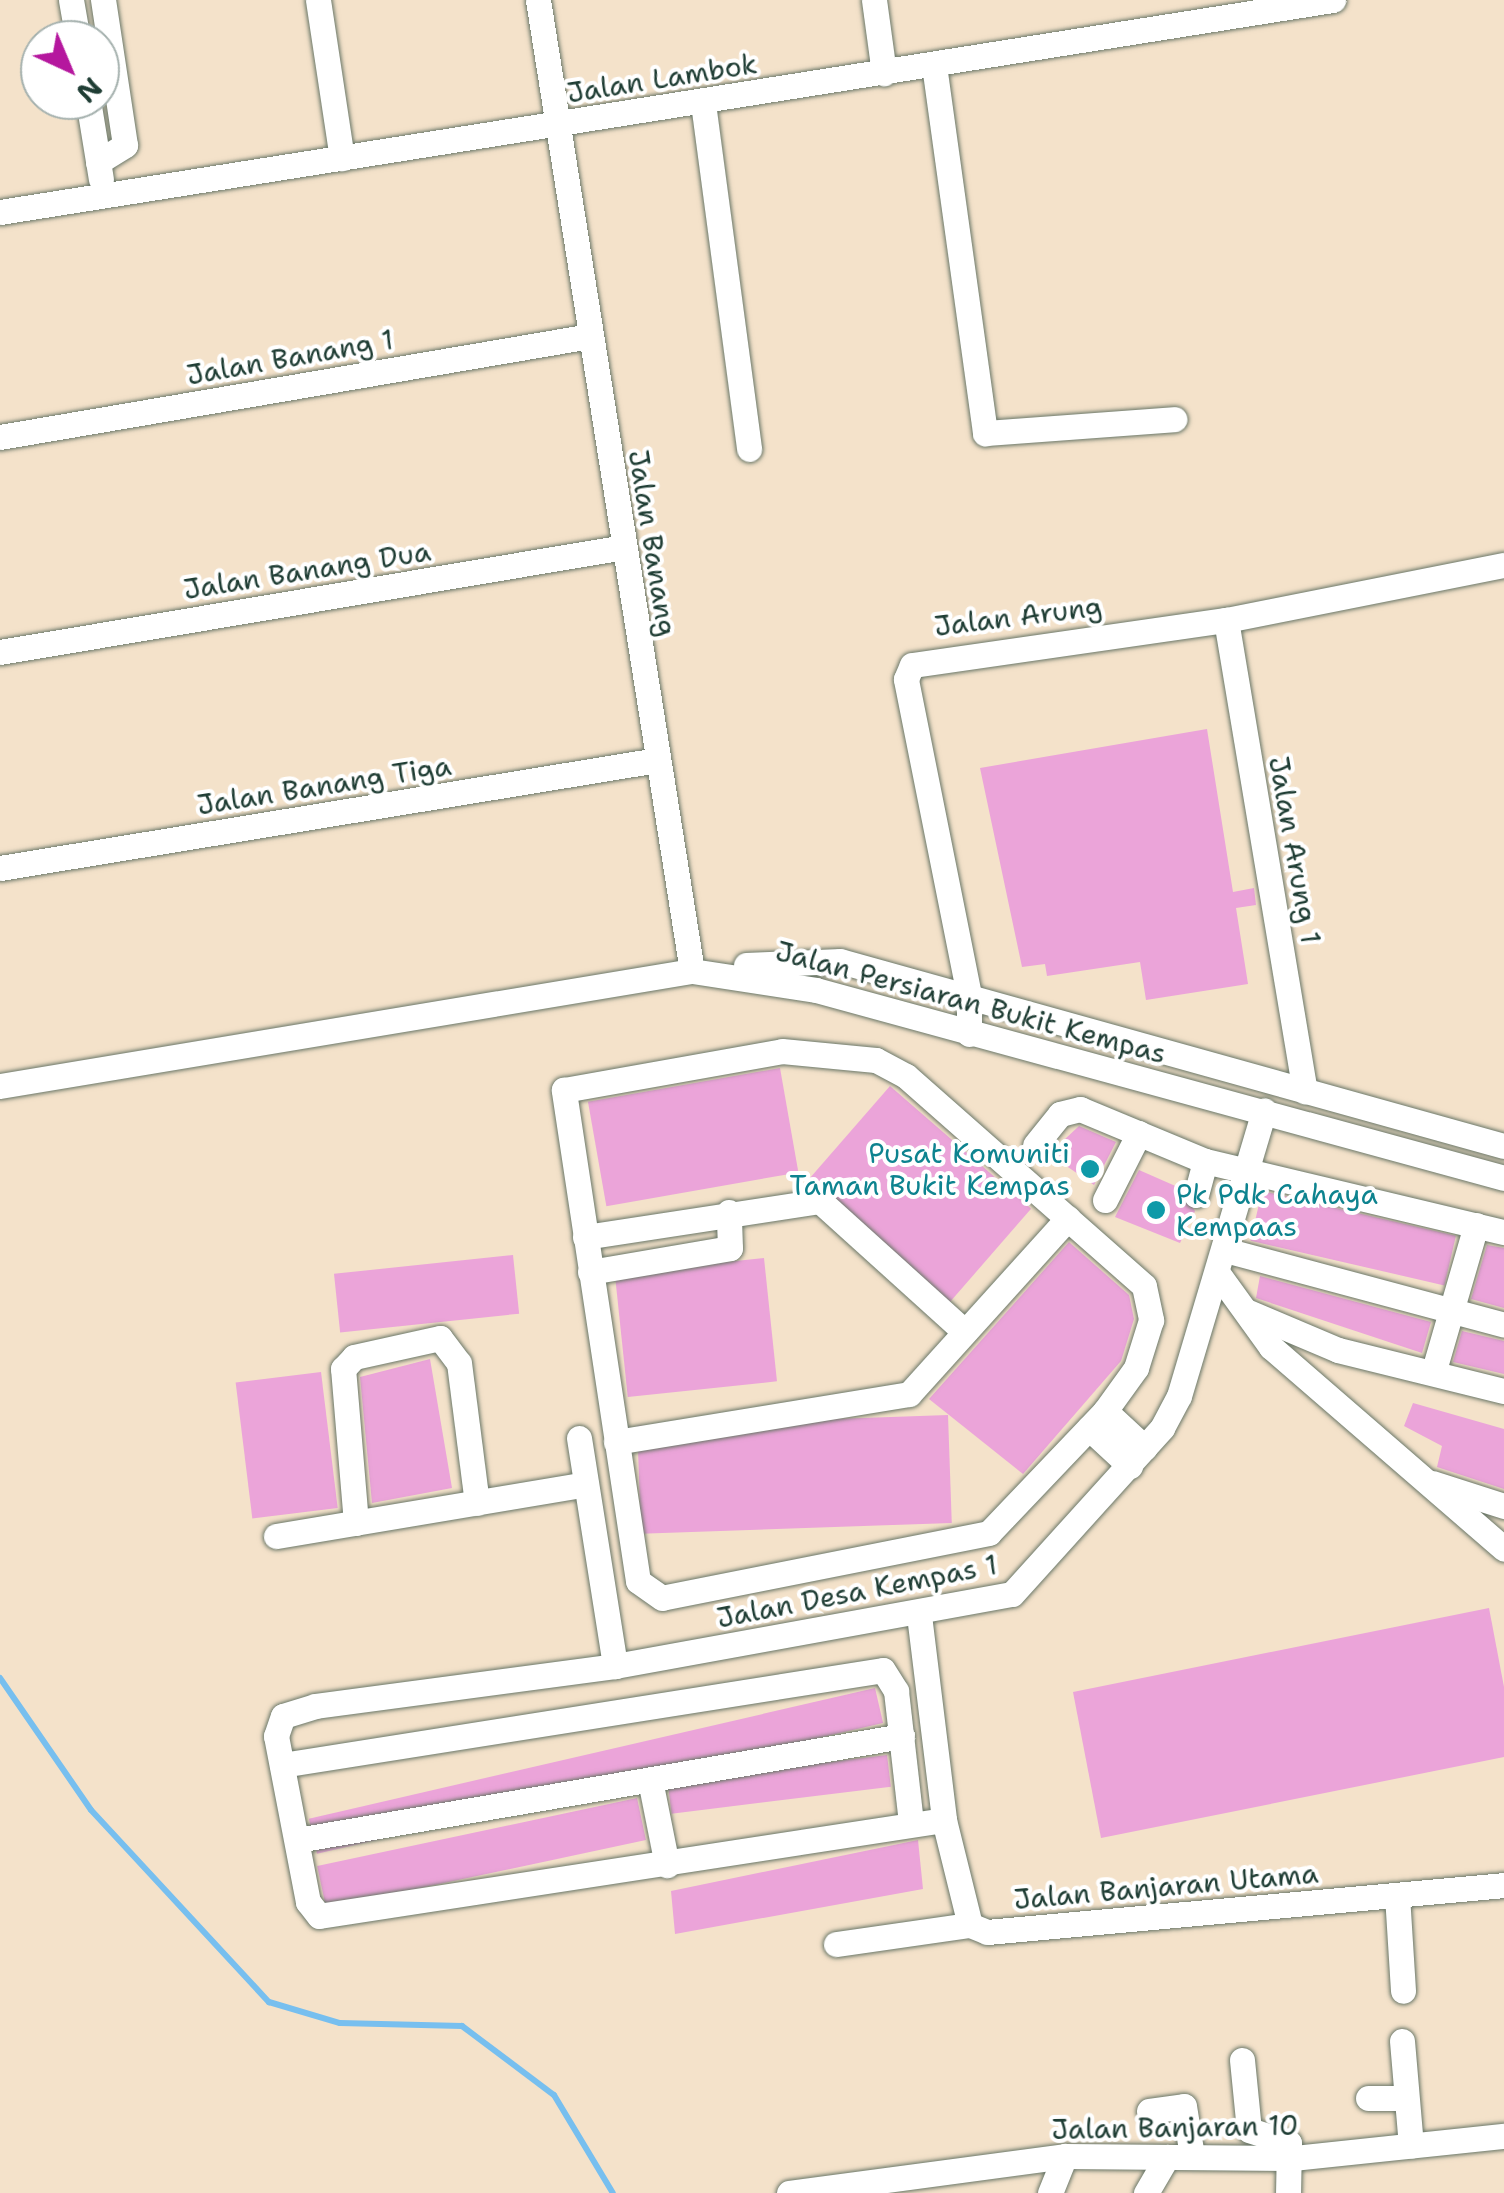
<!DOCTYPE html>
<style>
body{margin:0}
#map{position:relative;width:1504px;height:2193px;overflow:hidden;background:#f4e2ca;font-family:"Shantell Sans",sans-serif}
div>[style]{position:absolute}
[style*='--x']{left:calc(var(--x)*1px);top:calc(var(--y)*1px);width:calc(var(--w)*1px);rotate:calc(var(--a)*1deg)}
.stream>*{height:6px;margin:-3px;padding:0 3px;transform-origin:3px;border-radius:3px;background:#77bfef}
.building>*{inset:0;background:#eba4d9;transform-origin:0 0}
.roads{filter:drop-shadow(0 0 2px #6a7768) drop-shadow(0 0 2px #6a7768)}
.minor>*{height:25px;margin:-12.5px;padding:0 12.5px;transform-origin:12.5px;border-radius:12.5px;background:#fff}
.dots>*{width:28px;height:28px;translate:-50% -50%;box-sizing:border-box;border:5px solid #fff;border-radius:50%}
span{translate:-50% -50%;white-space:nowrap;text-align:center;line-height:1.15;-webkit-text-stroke:8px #fff;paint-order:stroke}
.street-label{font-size:28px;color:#1f3d34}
.culture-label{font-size:28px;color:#0d838f}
.right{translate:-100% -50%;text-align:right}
.left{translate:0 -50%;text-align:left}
.north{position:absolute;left:20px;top:20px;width:100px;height:100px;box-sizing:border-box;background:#fff;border:2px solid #a5b1ae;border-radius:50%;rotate:136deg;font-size:28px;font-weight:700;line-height:40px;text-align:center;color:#1f3d34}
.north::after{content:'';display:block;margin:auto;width:35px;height:45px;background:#b5179e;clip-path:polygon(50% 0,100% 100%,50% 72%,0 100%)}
</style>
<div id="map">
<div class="stream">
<div style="--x:0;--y:1678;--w:160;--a:55.4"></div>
<div style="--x:91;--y:1810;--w:262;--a:47.2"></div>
<div style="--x:269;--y:2002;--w:74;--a:16.5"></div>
<div style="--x:340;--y:2023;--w:122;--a:1.4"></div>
<div style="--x:462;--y:2026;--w:115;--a:36.9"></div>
<div style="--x:554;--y:2095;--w:114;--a:59"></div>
</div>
<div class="building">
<div style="clip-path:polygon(1207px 729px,1233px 892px,1254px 888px,1256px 905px,1236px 908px,1248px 984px,1146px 1000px,1140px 962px,1047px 976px,1045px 964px,1022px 967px,980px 768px)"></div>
<div style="left:780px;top:1068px;width:106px;height:195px;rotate:80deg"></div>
<div style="left:890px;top:1086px;width:187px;height:125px;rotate:41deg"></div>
<div style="clip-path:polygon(1079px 1126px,1116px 1142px,1094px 1185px,1049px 1154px)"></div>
<div style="clip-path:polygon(1139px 1170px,1180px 1188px,1195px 1211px,1180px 1243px,1115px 1217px)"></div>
<div style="left:1262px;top:1191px;width:199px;height:51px;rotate:13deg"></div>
<div style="clip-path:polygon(1069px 1242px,1129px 1295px,1134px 1319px,1121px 1361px,1023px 1474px,929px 1399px)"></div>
<div style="clip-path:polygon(1487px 1245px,1504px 1248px,1504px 1308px,1471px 1299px)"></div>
<div style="left:513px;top:1255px;width:59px;height:180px;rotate:84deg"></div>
<div style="left:764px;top:1258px;width:124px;height:150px;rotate:84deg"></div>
<div style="clip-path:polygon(1260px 1276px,1431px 1322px,1422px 1353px,1256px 1298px)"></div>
<div style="clip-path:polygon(1462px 1331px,1504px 1341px,1504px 1374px,1453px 1362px)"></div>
<div style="clip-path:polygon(430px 1359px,452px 1488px,372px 1503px,360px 1377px)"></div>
<div style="left:321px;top:1372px;width:137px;height:86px;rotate:83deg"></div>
<div style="clip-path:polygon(1413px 1403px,1504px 1429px,1504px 1489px,1437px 1467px,1442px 1446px,1404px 1426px)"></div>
<div style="left:948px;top:1415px;width:108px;height:311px;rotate:88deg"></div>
<div style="clip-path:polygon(1489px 1608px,1504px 1687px,1504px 1757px,1101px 1838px,1073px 1692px)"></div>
<div style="left:875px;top:1688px;width:36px;height:581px;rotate:77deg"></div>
<div style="left:887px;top:1755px;width:32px;height:221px;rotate:83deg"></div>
<div style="left:637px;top:1798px;width:43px;height:327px;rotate:78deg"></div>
<div style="clip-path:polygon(918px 1840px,923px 1889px,675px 1934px,671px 1891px)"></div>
</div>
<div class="roads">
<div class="minor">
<div style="--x:71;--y:0;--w:41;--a:80.1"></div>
<div style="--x:318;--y:0;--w:160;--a:81.4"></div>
<div style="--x:538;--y:0;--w:983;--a:80.99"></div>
<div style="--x:874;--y:0;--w:74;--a:82.2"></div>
<div style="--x:934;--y:65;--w:372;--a:82.1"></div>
<div style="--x:985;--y:433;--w:190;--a:-4.2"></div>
<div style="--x:88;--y:100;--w:80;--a:80.7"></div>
<div style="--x:703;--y:103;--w:349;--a:82.4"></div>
<div style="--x:98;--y:162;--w:32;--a:-32"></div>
<div style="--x:125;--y:145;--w:147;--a:-98.6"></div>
<div style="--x:0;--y:212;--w:1350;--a:-9.04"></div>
<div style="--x:0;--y:437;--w:599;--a:-9.71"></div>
<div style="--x:1226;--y:620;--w:478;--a:80.5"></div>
<div style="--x:0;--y:652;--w:633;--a:-9.55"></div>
<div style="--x:0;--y:868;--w:666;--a:-9.33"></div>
<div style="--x:746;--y:965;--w:94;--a:-2.4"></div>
<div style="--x:840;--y:961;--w:689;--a:15.57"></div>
<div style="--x:969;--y:1034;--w:39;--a:-90"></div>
<div style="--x:969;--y:995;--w:322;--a:-101.3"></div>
<div style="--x:906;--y:679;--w:15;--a:-67"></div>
<div style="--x:912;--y:665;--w:317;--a:-8.2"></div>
<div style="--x:1226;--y:620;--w:283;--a:-11.2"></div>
<div style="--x:782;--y:1051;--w:94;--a:5.5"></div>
<div style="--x:876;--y:1060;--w:34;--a:28"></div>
<div style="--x:906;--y:1076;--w:317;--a:41.4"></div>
<div style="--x:1144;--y:1286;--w:35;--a:78"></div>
<div style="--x:1151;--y:1320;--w:50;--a:107.4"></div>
<div style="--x:1136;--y:1368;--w:53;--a:125.8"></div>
<div style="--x:1105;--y:1411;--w:168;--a:133.6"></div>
<div style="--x:989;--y:1533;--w:333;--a:168.8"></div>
<div style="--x:662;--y:1598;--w:29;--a:-145"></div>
<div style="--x:638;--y:1581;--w:497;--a:-98.6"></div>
<div style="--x:564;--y:1090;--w:221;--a:-10.1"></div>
<div style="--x:0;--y:1086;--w:701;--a:-9.44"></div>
<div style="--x:692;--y:971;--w:125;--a:8.7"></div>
<div style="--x:816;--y:990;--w:713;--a:15.28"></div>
<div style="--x:1035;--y:1145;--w:40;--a:-51"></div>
<div style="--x:1060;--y:1114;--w:21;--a:-14"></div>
<div style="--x:1080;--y:1109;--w:135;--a:22.6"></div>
<div style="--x:1196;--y:1195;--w:35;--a:-75"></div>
<div style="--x:1205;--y:1161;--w:307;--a:13.4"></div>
<div style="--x:1105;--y:1200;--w:75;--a:-63.1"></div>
<div style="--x:585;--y:1237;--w:238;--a:-8.7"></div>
<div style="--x:820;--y:1201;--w:195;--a:42.1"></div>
<div style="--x:1225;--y:1250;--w:289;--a:15"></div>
<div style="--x:590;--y:1272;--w:142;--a:-9.7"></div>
<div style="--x:730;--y:1248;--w:36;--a:-92"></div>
<div style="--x:1219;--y:1275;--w:89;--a:54.2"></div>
<div style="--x:1271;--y:1347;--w:308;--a:40.9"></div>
<div style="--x:1246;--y:1311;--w:100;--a:23"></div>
<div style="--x:1338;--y:1350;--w:171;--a:13.9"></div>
<div style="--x:1434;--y:1370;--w:151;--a:-73.8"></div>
<div style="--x:1105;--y:1411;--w:54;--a:42.8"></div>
<div style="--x:1089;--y:1428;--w:56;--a:42.8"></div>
<div style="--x:579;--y:1438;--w:231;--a:81"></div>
<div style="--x:616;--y:1442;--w:297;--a:-9.3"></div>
<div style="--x:909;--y:1394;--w:237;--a:-47.9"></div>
<div style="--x:1432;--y:1483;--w:76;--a:17.7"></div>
<div style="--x:356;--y:1523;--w:155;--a:-94.8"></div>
<div style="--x:343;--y:1369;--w:16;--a:-47"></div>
<div style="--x:354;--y:1357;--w:88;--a:-12.5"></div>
<div style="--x:440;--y:1338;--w:31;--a:53"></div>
<div style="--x:459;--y:1363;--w:141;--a:82.7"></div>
<div style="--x:276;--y:1536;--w:314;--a:-9.5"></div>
<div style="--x:919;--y:1615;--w:207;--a:83"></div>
<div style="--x:944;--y:1820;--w:108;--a:76.1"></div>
<div style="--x:970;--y:1925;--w:18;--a:22"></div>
<div style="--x:987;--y:1932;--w:519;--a:-5.19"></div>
<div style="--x:282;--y:1765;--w:608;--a:-8.98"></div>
<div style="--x:883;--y:1670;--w:25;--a:58"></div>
<div style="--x:896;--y:1691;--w:133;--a:83.5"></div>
<div style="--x:650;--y:1780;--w:87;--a:78.7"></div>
<div style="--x:944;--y:1820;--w:632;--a:171.27"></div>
<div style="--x:319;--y:1916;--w:18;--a:-128"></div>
<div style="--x:308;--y:1902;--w:169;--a:-100.9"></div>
<div style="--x:276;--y:1736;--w:21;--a:-71"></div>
<div style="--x:283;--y:1716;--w:34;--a:-17"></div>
<div style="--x:315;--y:1706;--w:303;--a:-7.6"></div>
<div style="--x:615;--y:1666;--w:403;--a:-10.3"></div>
<div style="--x:1012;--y:1594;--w:224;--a:-47.9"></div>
<div style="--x:1162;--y:1428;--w:36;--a:-62"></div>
<div style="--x:1179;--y:1396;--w:298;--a:-73.4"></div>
<div style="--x:297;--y:1840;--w:614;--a:-9.75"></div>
<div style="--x:1397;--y:1895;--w:96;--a:86.4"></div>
<div style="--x:836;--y:1944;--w:135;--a:-8.1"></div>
<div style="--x:1402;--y:2041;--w:105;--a:85.1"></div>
<div style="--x:1242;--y:2060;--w:70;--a:84.3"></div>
<div style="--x:1249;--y:2130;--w:42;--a:18"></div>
<div style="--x:1289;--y:2143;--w:50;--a:91.1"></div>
<div style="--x:1368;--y:2098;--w:38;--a:0"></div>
<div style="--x:1149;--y:2111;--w:35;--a:-8"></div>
<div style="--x:1184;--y:2106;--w:51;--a:80.9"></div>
<div style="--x:789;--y:2193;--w:278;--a:-7.6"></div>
<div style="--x:1065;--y:2156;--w:228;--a:0.5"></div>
<div style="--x:1293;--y:2158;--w:212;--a:-6"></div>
<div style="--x:1050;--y:2193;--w:40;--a:-68"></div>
<div style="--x:1146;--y:2193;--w:42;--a:-59.7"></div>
</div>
</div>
<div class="dots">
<div style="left:1090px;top:1169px;background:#0f9aa8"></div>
<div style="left:1156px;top:1210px;background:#0f9aa8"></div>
</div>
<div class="street-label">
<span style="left:662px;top:78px;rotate:-9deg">Jalan Lambok</span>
<span style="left:290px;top:357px;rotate:-10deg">Jalan Banang 1</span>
<span style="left:653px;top:543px;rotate:81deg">Jalan Banang</span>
<span style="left:307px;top:570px;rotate:-9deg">Jalan Banang Dua</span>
<span style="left:1018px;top:616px;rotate:-7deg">Jalan Arung</span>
<span style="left:324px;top:785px;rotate:-9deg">Jalan Banang Tiga</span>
<span style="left:1295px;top:850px;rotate:80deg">Jalan Arung 1</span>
<span style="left:971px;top:1002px;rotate:15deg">Jalan Persiaran Bukit Kempas</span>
<span style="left:857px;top:1591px;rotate:-11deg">Jalan Desa Kempas 1</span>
<span style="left:1166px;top:1886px;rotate:-5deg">Jalan Banjaran Utama</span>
<span style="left:1175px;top:2127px;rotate:-1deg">Jalan Banjaran 10</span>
</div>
<div class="culture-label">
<span class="right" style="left:1070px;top:1169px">Pusat Komuniti<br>Taman Bukit Kempas</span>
<span class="left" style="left:1176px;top:1210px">Pk Pdk Cahaya<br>Kempaas</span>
</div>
<div class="north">N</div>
</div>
